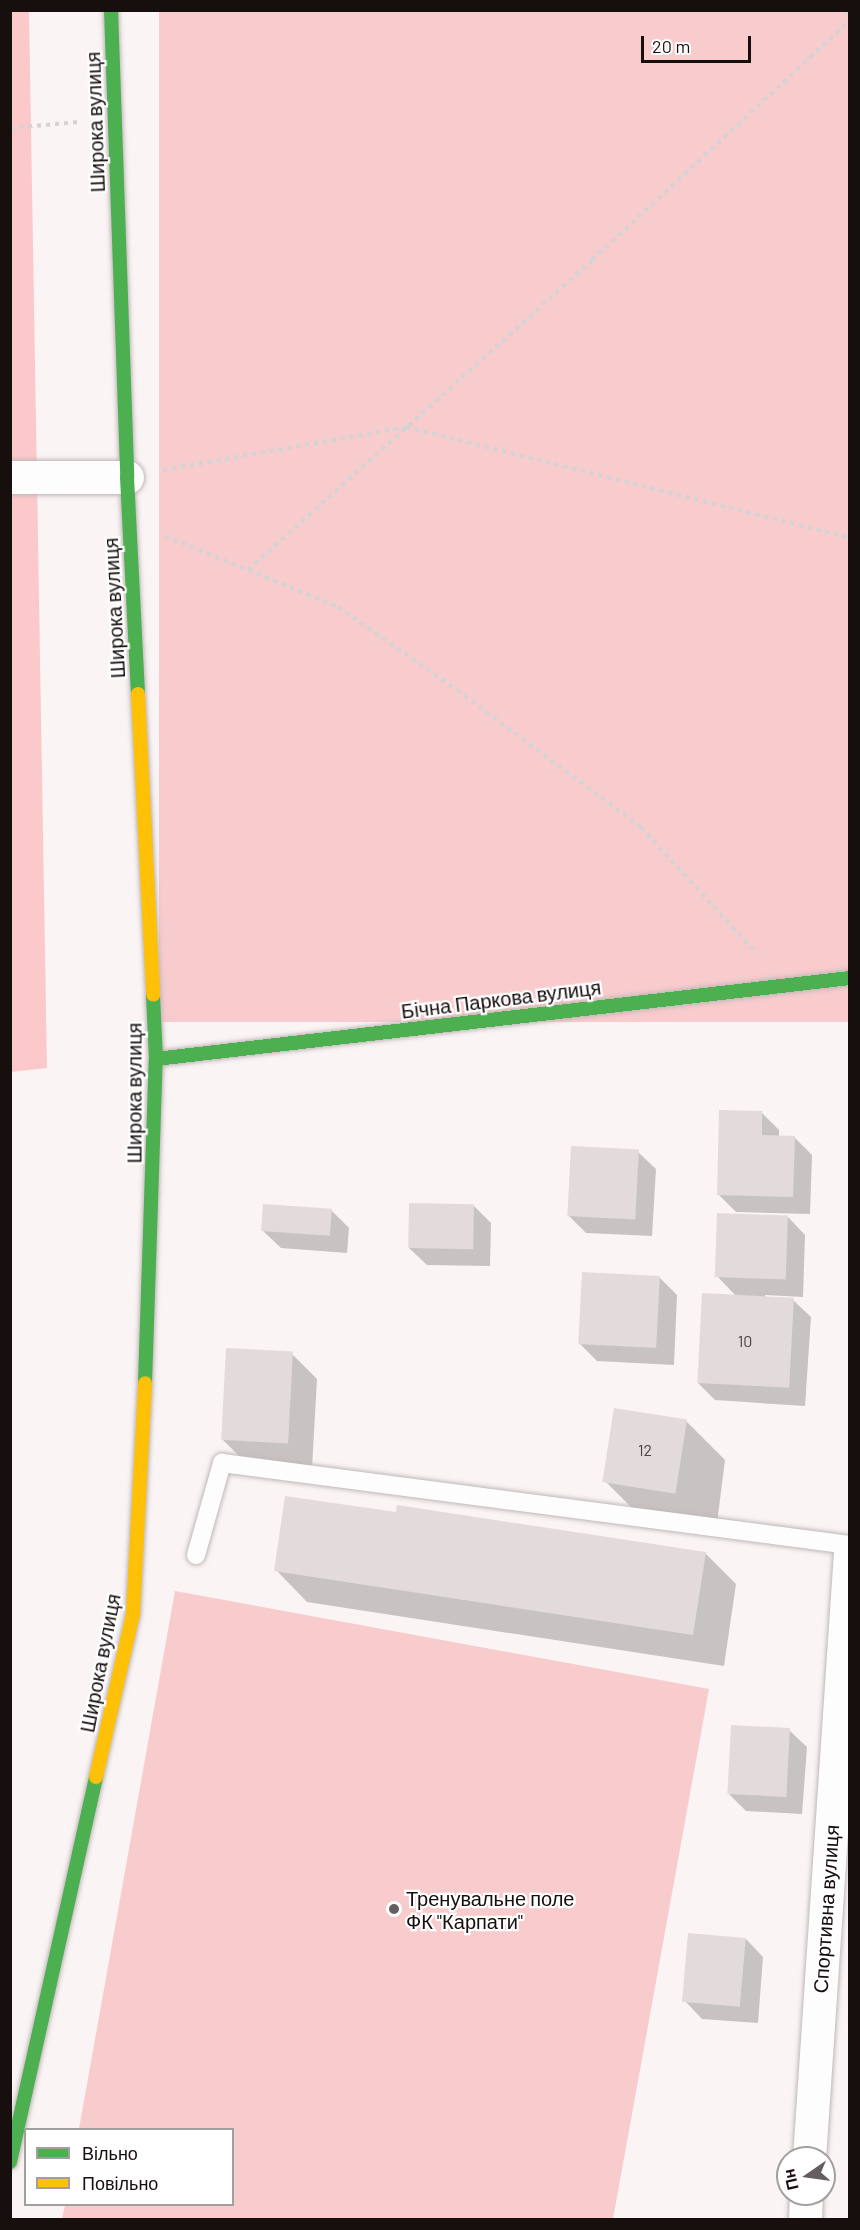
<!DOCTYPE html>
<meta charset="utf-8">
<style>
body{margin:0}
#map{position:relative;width:860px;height:2230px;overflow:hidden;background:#faf4f4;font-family:Barlow,sans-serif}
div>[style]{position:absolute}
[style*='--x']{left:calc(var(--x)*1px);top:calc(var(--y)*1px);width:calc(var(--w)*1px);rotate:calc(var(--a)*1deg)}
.green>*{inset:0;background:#f8cbcd;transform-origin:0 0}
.forest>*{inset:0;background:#fcc9cb}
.shadow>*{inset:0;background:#0003}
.building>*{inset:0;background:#e3dbdb;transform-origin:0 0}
.path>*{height:4px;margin-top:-2px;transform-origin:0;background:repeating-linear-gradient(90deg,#d5d3d3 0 4.5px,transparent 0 9px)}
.roads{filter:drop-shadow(0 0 2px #c0b8b8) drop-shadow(0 0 2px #c0b8b8)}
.lane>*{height:18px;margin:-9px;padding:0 9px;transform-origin:9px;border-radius:9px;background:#fefdfd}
.street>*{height:33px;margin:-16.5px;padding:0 16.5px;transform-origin:16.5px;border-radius:16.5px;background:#fefdfd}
.fast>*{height:14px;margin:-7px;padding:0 7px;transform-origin:7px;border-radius:7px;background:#4caf50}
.slow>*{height:14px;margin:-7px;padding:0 7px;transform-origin:7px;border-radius:7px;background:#ffc107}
.dots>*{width:16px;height:16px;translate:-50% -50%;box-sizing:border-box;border:3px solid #fff;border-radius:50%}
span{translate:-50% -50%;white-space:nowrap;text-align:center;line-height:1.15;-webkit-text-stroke:4.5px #fff;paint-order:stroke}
.number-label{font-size:16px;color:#4b4242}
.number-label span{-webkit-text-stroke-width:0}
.street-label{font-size:20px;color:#170e0e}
.poi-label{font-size:20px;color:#170e0e}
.left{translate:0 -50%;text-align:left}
.frame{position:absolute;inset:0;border:12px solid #170e0e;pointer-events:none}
.legend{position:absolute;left:24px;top:2128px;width:210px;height:78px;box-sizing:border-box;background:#fff;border:2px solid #a29f9f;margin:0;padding:8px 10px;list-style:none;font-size:18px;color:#170e0e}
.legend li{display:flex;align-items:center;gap:12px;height:30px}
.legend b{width:30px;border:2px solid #a29f9f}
.north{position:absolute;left:776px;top:2146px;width:60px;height:60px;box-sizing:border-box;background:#fff;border:2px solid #a29f9f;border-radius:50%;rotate:257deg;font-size:16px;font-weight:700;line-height:24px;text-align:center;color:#170e0e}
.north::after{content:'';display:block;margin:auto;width:21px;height:27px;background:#665e5e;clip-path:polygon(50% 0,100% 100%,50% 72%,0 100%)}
.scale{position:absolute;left:641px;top:36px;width:110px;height:27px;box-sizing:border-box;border:3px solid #170e0e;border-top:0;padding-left:8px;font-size:18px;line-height:21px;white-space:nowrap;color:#170e0e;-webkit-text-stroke:4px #fff;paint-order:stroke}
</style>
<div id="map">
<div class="green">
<div style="left:159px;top:11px;width:690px;height:1011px"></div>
<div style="clip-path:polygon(175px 1591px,709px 1689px,613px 2219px,62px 2219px,65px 2205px,232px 2204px,232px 2130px,79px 2129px)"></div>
</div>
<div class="forest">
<div style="clip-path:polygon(29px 10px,47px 1068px,11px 1072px,10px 11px)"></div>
</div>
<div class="shadow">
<div style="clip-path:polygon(762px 1113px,779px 1130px,779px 1137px,795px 1138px,812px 1155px,810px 1214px,736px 1212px,718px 1194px)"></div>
<div style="clip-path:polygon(638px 1152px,656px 1169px,652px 1236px,586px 1233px,568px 1215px)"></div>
<div style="clip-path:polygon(474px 1206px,491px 1223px,490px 1266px,427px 1265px,409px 1248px)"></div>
<div style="clip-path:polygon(331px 1210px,349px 1228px,347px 1253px,281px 1248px,263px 1231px)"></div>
<div style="clip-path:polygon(788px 1217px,805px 1235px,803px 1297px,765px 1295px,765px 1298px,793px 1300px,811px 1317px,805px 1406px,715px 1400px,698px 1383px,736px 1296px,717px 1276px)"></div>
<div style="clip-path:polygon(659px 1277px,677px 1295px,674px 1365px,597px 1361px,580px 1344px)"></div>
<div style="clip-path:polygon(292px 1354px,317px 1379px,312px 1468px,247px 1464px,222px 1439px)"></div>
<div style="clip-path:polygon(686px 1421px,725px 1460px,716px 1531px,644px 1520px,605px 1481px)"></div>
<div style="clip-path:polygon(397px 1514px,705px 1553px,736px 1584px,724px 1666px,307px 1602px,276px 1570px)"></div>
<div style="clip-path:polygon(789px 1730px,807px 1747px,802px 1814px,746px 1811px,728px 1793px)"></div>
<div style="clip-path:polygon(746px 1939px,763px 1957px,758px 2023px,702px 2019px,685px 2001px)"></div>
</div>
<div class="building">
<div style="clip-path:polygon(719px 1110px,762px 1111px,762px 1135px,795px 1136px,793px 1197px,717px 1195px)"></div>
<div style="left:571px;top:1146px;width:68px;height:70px;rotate:3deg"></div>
<div style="left:409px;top:1203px;width:65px;height:45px;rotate:1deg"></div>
<div style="left:263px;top:1204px;width:69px;height:27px;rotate:4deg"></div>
<div style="left:717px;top:1213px;width:71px;height:64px;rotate:2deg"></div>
<div style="left:582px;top:1272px;width:78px;height:72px;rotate:3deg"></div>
<div style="left:702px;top:1293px;width:92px;height:90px;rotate:3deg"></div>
<div style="left:226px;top:1348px;width:67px;height:92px;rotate:3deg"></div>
<div style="left:614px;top:1408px;width:74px;height:75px;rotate:9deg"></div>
<div style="clip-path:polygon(285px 1496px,396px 1512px,397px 1505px,706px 1552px,693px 1635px,274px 1571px)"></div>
<div style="left:731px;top:1725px;width:59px;height:69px;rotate:3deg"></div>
<div style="left:688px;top:1933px;width:58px;height:69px;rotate:5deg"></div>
</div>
<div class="path">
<div style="--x:845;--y:10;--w:8;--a:50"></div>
<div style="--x:10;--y:128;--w:69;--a:-5"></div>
<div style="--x:163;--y:470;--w:247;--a:-10"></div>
<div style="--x:406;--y:427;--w:458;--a:14"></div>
<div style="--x:165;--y:536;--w:187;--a:22.3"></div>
<div style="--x:338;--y:607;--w:145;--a:34.9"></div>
<div style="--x:457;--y:690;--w:229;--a:36.7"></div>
<div style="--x:641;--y:827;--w:172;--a:47.6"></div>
<div style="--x:248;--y:570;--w:463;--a:-42"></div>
<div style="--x:592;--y:260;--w:352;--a:-42.9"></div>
</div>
<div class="roads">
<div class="lane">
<div style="--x:196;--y:1555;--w:96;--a:-74.2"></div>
<div style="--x:222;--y:1463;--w:633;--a:7.44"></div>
</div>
<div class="street">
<div style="--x:10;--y:477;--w:117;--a:0"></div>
<div style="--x:809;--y:2158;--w:607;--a:-86.13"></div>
<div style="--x:805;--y:2220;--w:26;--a:-88"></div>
</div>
<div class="fast">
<div style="--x:111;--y:10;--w:467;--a:88"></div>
<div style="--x:127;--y:477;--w:217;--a:87.1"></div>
<div style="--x:156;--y:1059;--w:699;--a:-6.66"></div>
<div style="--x:145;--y:1383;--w:324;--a:-88.1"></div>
<div style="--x:156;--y:1059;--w:64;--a:-92.7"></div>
<div style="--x:10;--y:2162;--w:394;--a:-77.4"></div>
</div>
<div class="slow">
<div style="--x:138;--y:694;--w:301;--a:87.1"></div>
<div style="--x:96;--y:1777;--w:167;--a:-77.2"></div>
<div style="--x:133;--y:1614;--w:231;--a:-87"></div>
</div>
</div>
<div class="dots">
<div style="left:394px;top:1909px;background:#665e5e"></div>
</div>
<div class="number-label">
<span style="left:745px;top:1341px">10</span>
<span style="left:645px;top:1450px">12</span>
</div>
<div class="street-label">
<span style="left:95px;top:122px;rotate:-92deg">Широка вулиця</span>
<span style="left:114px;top:608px;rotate:-93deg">Широка вулиця</span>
<span style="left:501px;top:999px;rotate:-7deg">Бічна Паркова вулиця</span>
<span style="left:134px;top:1093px;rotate:-90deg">Широка вулиця</span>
<span style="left:100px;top:1663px;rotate:-79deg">Широка вулиця</span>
<span style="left:826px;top:1909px;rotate:-86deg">Спортивна вулиця</span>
</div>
<div class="poi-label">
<span class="left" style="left:406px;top:1910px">Тренувальне поле<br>ФК "Карпати"</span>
</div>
<div class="frame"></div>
<ul class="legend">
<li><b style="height:8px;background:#4caf50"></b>Вільно</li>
<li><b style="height:8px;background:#ffc107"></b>Повільно</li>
</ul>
<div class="north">Пн</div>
<div class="scale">20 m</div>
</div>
